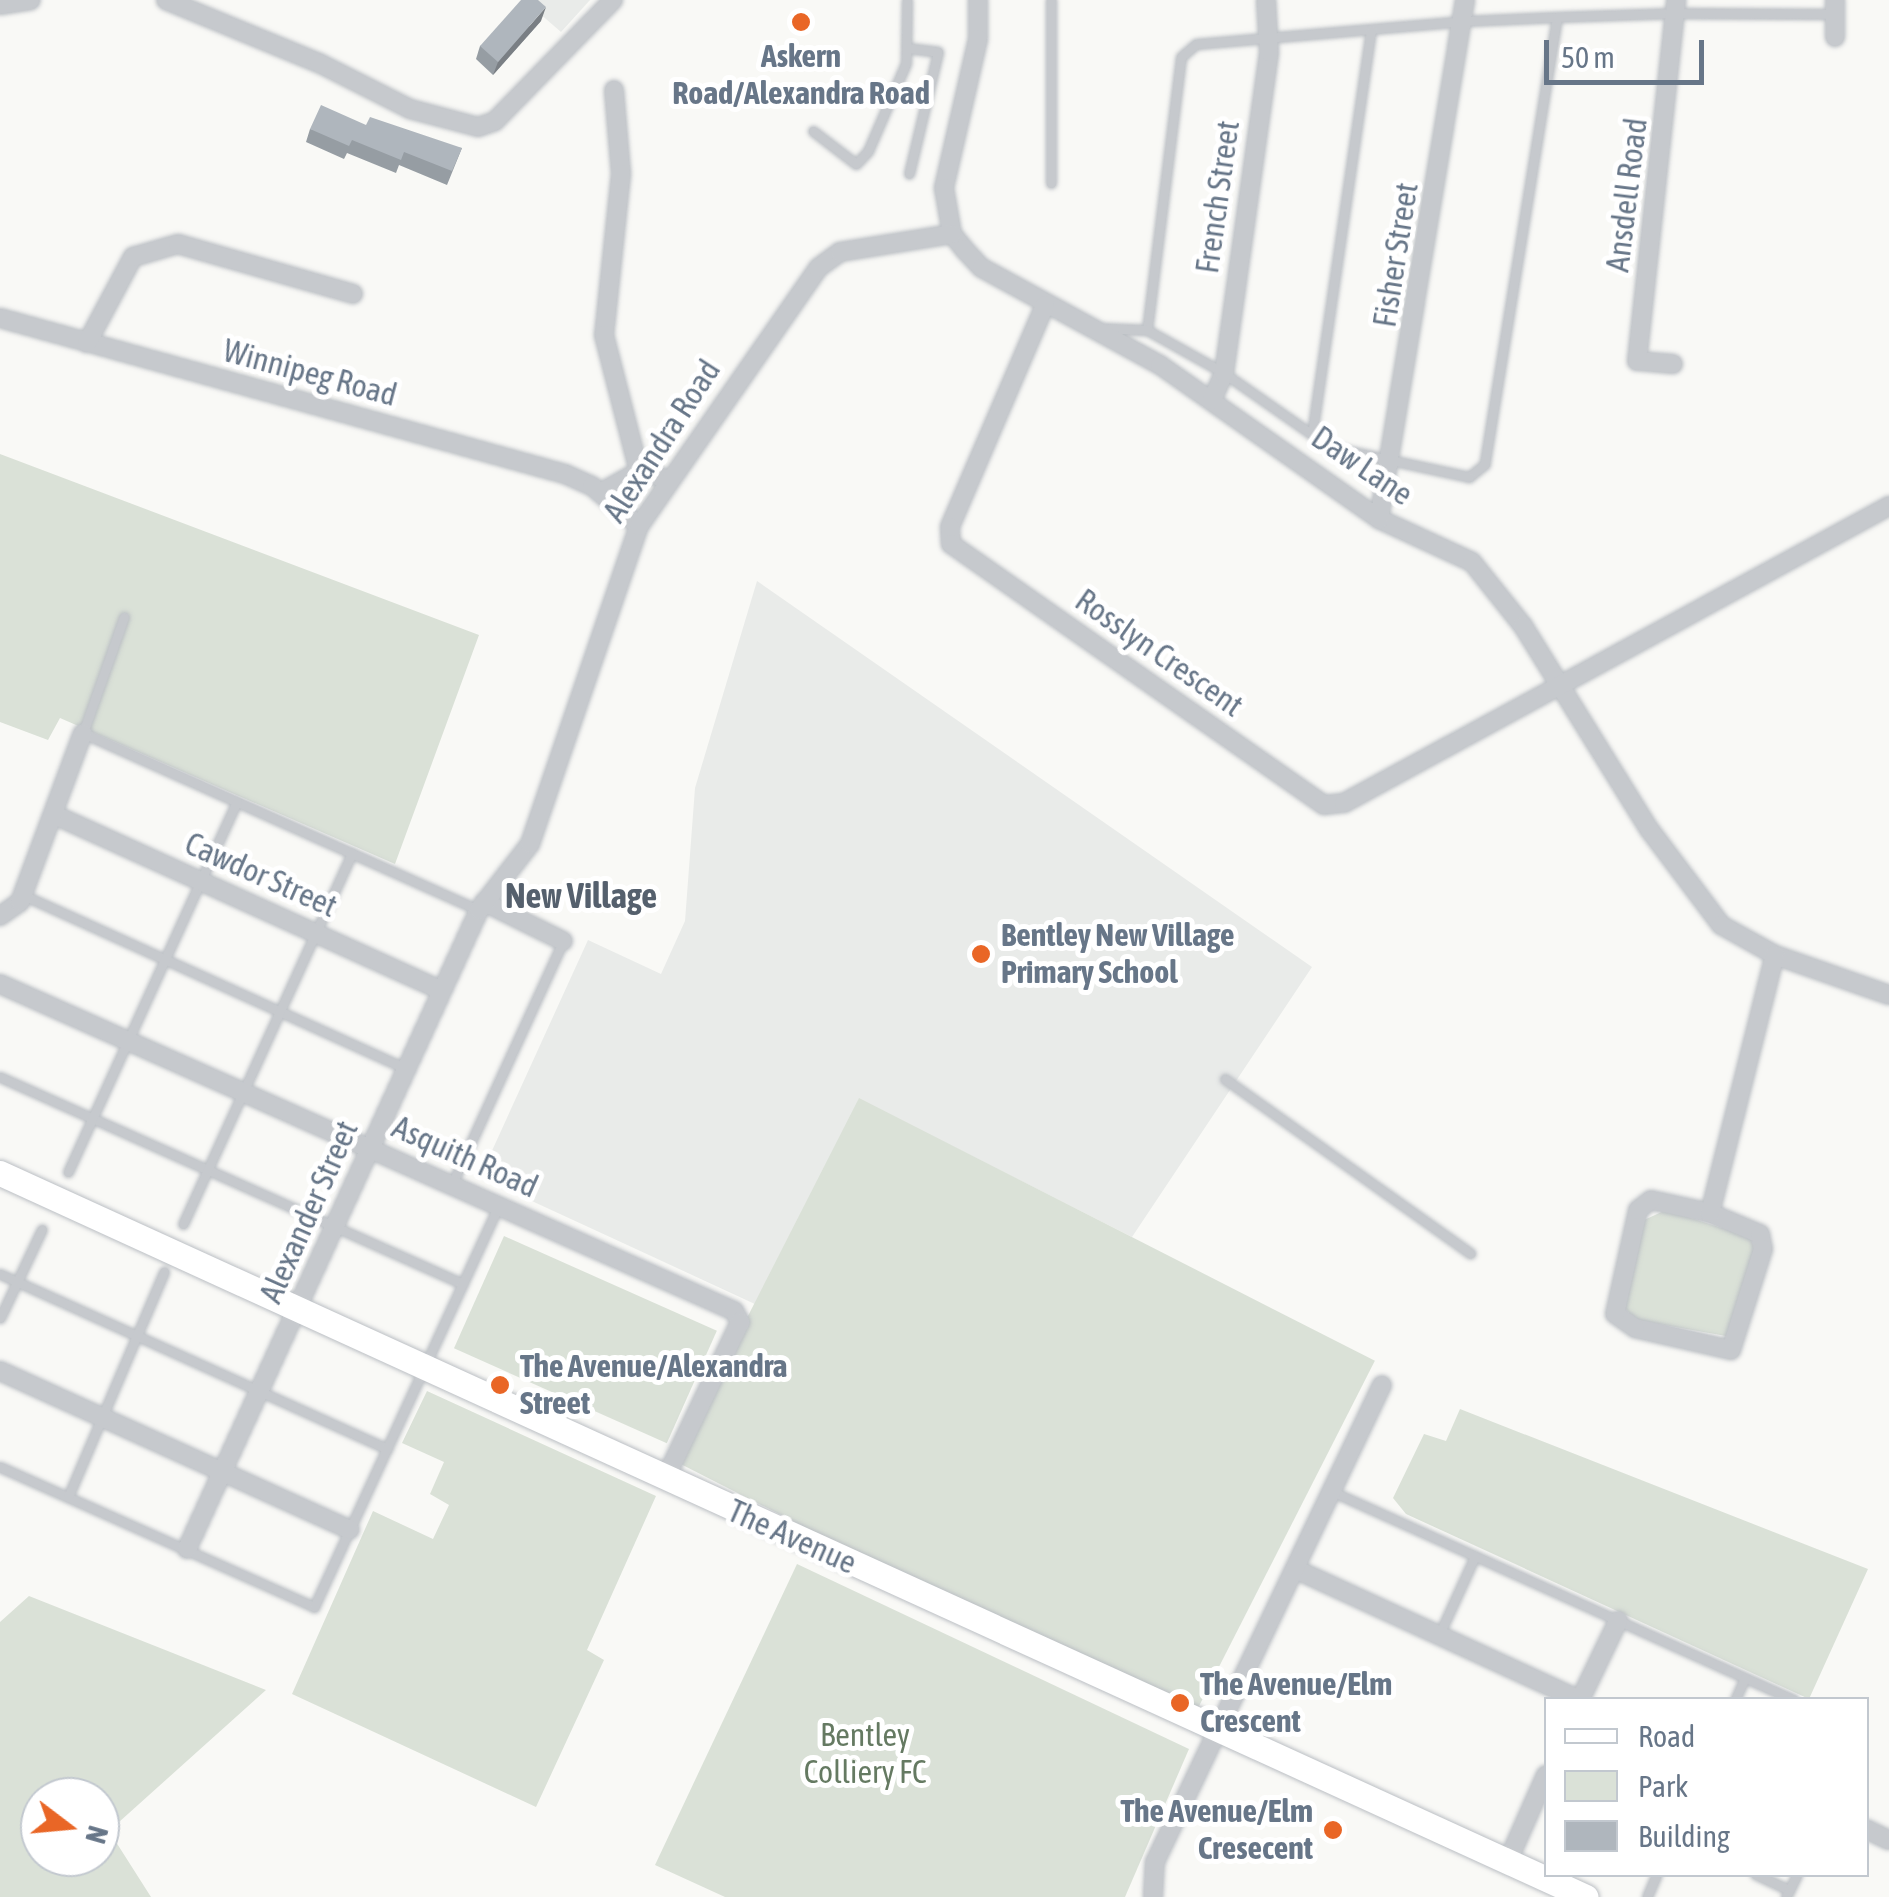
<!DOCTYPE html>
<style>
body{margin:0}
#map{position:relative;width:1889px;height:1897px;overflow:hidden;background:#f9f9f6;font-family:"Asap Condensed",sans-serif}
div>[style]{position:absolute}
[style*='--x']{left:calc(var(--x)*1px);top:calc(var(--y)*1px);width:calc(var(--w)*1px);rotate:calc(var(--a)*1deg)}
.built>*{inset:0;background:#e9ebe9}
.green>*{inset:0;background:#dae1d7;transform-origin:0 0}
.roads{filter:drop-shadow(0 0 2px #bbbfc4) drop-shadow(0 0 2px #bbbfc4)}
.lane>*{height:9px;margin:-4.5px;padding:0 4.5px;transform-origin:4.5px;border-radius:4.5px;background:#c6c9cd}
.street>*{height:18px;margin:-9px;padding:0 9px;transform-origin:9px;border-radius:9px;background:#c6c9cd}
.secondary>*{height:25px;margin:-12.5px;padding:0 12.5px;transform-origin:12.5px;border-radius:12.5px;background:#fff}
.wall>*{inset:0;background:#969da3}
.shaded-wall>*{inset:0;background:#7a7f84}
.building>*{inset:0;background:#afb6bd}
.dots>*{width:28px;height:28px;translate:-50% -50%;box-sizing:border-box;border:5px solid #fff;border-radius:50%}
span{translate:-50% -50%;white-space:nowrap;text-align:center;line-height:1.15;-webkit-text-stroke:10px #fff;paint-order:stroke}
.poi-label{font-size:32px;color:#677688;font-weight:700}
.left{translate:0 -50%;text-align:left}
.right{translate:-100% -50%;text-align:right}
.street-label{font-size:32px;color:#677688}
.park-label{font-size:32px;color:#657a62}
.neighbourhood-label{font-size:35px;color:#55606d;font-weight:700}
.legend{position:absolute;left:1544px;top:1697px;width:325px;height:180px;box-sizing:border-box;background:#fff;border:2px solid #c2c8cf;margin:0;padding:12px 18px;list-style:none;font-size:30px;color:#677688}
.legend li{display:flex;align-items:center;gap:20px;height:50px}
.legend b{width:50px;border:2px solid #c2c8cf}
.north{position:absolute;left:20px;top:1777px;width:100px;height:100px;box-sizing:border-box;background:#fff;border:2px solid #c2c8cf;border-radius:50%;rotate:106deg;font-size:28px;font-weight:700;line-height:40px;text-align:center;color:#677688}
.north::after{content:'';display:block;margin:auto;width:35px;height:45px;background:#e96626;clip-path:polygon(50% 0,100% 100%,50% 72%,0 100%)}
.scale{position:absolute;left:1544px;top:40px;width:160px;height:45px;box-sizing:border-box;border:5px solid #677688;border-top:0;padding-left:12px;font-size:30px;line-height:35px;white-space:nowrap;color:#677688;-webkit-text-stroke:8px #fff;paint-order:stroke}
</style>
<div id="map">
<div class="built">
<div style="clip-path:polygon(524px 0,590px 0,561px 32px)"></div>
<div style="clip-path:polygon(757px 581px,1312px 967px,1132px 1237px,859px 1099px,768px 1310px,480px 1177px,588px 940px,661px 974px,685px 921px,695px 788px)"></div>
</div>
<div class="green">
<div style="clip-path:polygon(0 454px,479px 635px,395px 864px,60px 718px,48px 740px,0 722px)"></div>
<div style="left:859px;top:1098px;width:579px;height:407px;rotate:27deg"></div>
<div style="clip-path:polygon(1666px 1210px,1750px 1237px,1755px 1251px,1734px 1330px,1726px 1336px,1636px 1320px,1624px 1307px,1644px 1220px)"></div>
<div style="left:504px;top:1236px;width:233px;height:123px;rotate:24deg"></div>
<div style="clip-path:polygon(427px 1391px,656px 1496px,587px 1650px,604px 1660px,536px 1807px,292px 1694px,373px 1511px,433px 1539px,449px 1505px,430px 1494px,444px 1462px,402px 1443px)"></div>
<div style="clip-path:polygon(1460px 1409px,1868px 1569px,1809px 1699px,1406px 1514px,1393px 1498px,1424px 1434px,1446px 1441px)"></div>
<div style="clip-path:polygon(797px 1564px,1189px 1749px,1125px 1897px,725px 1897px,655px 1865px)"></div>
<div style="clip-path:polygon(evenodd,29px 1596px,266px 1690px,109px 1831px,151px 1897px,0 1897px,0 1622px,29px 1596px,40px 1797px,100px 1797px,100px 1857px,40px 1857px,40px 1797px)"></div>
</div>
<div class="roads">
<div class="lane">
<div style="--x:1557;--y:17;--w:453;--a:99.2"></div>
<div style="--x:1485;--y:464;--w:21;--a:141"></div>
<div style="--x:1469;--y:477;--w:142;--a:-167.8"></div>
<div style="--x:1330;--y:447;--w:129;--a:-145.1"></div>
<div style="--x:1224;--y:373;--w:88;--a:-150.8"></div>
<div style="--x:1147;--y:330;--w:275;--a:-82.9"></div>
<div style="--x:1181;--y:57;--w:20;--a:-41"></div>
<div style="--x:1196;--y:44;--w:270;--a:-4.9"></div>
<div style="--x:1465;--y:21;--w:92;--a:-2.5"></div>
<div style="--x:1557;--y:17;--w:119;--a:-1.9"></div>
<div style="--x:1676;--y:13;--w:159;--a:0.4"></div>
<div style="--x:907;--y:48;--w:31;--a:7"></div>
<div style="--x:938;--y:52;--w:125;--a:103.4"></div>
<div style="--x:813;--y:131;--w:54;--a:37.5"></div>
<div style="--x:856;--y:164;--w:18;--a:-47"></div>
<div style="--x:868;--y:151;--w:96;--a:-66.6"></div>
<div style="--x:906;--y:63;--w:63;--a:-89.1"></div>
<div style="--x:1051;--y:183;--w:183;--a:-90"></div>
<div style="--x:1099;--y:328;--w:48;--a:2.4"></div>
<div style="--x:1312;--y:434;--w:408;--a:-81.7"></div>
<div style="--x:124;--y:617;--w:123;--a:109.5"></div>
<div style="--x:83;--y:733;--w:434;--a:24.1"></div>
<div style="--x:23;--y:895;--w:419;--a:24.4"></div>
<div style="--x:0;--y:1077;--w:507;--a:24.09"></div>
<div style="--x:1225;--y:1079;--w:301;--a:35.4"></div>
<div style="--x:68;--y:1172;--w:407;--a:-65.5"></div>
<div style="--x:452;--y:1184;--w:267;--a:-65.4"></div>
<div style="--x:183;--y:1224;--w:408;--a:-65.5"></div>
<div style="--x:0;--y:1274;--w:425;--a:24.3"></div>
<div style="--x:0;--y:1318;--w:98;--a:-64.7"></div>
<div style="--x:0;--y:1467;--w:344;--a:24"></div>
<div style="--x:314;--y:1607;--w:440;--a:-65.3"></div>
<div style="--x:1331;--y:1491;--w:508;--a:24.29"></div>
<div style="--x:68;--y:1497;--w:245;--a:-66.9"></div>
<div style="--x:1439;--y:1635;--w:87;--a:-65.5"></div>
<div style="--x:1735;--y:1700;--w:24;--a:-66"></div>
<div style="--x:1755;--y:1874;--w:38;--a:25"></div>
<div style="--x:1647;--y:1897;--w:25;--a:-67"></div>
<div style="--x:1786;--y:1897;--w:25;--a:-64"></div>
</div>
<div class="street">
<div style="--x:166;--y:0;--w:165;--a:22.4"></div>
<div style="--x:319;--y:63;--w:102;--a:26.8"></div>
<div style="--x:410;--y:109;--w:70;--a:14.8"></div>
<div style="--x:478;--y:127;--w:18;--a:-19"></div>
<div style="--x:495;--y:121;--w:169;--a:-45.7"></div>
<div style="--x:978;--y:0;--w:39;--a:90"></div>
<div style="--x:978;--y:39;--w:153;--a:102.9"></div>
<div style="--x:944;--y:188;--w:47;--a:80.1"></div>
<div style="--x:952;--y:234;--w:19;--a:51"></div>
<div style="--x:964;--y:249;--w:26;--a:47"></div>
<div style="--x:982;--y:268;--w:203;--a:28.6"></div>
<div style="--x:1160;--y:365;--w:268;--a:35.1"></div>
<div style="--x:1379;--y:519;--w:102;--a:24.8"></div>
<div style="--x:1472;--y:562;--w:82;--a:51.4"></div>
<div style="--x:1523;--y:626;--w:239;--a:58.2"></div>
<div style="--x:1649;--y:829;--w:120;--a:53.1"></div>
<div style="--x:1721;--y:925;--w:62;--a:29.1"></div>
<div style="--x:1775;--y:955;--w:121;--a:19.3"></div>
<div style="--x:0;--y:5;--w:31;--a:-9"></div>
<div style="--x:1835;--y:37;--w:37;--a:-90"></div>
<div style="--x:614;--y:90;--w:84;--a:85.2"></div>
<div style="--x:621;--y:174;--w:162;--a:96"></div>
<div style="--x:604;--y:335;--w:140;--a:75.6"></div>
<div style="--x:1045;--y:305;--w:241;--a:113.2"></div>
<div style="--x:950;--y:527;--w:17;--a:87"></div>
<div style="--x:951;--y:544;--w:455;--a:35"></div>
<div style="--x:1324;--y:805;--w:20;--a:-6"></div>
<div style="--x:1344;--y:803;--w:621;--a:-28.59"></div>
<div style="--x:0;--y:318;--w:586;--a:15.44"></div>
<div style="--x:565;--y:474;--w:30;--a:24"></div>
<div style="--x:592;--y:486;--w:62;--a:40.4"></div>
<div style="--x:87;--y:343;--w:98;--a:-61.9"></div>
<div style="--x:133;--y:257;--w:47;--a:-16.1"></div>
<div style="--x:178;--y:244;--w:182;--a:15.9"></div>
<div style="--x:1673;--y:364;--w:36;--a:-175"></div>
<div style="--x:1637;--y:361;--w:363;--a:-83.8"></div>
<div style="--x:1212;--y:400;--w:30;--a:-66"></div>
<div style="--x:1224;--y:373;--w:324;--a:-82"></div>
<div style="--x:1269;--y:52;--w:52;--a:-93.3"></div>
<div style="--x:600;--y:493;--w:47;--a:-29.3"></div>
<div style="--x:641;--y:470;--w:30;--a:20"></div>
<div style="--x:1379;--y:519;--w:526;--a:-80.59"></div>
<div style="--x:57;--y:816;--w:422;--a:24.4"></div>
<div style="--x:484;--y:902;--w:88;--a:26.3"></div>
<div style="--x:0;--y:916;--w:24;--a:-35"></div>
<div style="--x:20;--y:902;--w:180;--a:-69.6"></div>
<div style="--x:0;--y:984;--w:804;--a:24.01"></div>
<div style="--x:734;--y:1311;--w:13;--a:61"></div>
<div style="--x:740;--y:1322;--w:174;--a:115.5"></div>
<div style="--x:1651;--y:1200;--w:60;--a:12.4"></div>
<div style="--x:1710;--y:1213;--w:54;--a:22.8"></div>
<div style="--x:1760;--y:1234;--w:15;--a:79"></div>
<div style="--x:1763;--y:1249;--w:106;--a:107.6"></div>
<div style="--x:1731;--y:1350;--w:98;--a:-167.1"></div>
<div style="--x:1635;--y:1328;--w:24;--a:-145"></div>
<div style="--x:1615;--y:1314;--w:107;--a:-77.5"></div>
<div style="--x:1638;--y:1210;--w:16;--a:-38"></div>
<div style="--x:1710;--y:1213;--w:266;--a:-75.9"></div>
<div style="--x:0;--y:1371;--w:384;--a:24.4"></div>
<div style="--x:187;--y:1549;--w:703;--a:-65.44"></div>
<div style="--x:479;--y:910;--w:83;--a:-52.3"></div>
<div style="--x:530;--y:844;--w:336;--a:-71.1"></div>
<div style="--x:639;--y:526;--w:314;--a:-55.2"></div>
<div style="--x:818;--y:268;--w:27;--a:-36"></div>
<div style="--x:840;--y:252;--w:113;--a:-9.1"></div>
<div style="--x:1295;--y:1569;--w:314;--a:24.7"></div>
<div style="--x:1580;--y:1700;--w:88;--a:-64.3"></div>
<div style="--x:1866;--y:1829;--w:25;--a:26"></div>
<div style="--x:1508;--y:1861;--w:94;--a:-66.2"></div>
<div style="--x:1153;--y:1897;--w:35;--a:-87"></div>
<div style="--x:1155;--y:1862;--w:528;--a:-64.55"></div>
</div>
<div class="secondary">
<div style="--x:0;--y:1173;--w:1743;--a:24.54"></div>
</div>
</div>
<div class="wall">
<div style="clip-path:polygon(541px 21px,493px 75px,476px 59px,480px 46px)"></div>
<div style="clip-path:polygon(310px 129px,462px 148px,447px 185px,399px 165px,396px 173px,347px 153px,344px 159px,306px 142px)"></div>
</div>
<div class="shaded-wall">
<div style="clip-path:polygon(546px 7px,541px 21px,493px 75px,498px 62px)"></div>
</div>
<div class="building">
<div style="clip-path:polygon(521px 0,538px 0,546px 7px,498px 62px,480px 46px)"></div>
<div style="clip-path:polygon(321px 105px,366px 125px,370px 117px,462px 148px,452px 171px,404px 152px,401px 160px,352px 140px,349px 146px,310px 129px)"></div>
</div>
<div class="dots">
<div style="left:801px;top:22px;background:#e96626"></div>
<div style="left:981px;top:954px;background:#e96626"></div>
<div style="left:500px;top:1385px;background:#e96626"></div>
<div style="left:1180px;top:1703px;background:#e96626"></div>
<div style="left:1333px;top:1830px;background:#e96626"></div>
</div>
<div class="poi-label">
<span style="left:801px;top:75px">Askern<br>Road/Alexandra Road</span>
<span class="left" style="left:1001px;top:954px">Bentley New Village<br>Primary School</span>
<span class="left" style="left:520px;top:1385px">The Avenue/Alexandra<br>Street</span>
<span class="left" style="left:1200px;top:1703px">The Avenue/Elm<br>Crescent</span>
<span class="right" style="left:1313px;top:1830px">The Avenue/Elm<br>Cresecent</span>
</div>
<div class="street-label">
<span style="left:1627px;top:195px;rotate:-83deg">Ansdell Road</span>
<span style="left:1218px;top:197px;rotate:-82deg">French Street</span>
<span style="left:1396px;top:255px;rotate:-81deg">Fisher Street</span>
<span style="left:310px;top:373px;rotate:15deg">Winnipeg Road</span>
<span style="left:662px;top:441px;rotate:-57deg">Alexandra Road</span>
<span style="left:1362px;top:466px;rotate:34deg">Daw Lane</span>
<span style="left:1159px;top:653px;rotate:35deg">Rosslyn Crescent</span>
<span style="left:261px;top:875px;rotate:24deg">Cawdor Street</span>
<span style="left:465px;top:1157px;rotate:24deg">Asquith Road</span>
<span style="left:309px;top:1212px;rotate:-66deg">Alexander Street</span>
<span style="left:792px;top:1537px;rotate:24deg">The Avenue</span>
</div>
<div class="park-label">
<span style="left:865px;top:1754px">Bentley<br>Colliery FC</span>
</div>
<div class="neighbourhood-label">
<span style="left:581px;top:895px">New Village</span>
</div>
<ul class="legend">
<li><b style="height:12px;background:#fff"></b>Road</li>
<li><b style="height:28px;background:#dae1d7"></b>Park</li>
<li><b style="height:28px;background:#afb6bd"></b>Building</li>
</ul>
<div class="north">N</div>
<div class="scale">50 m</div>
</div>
